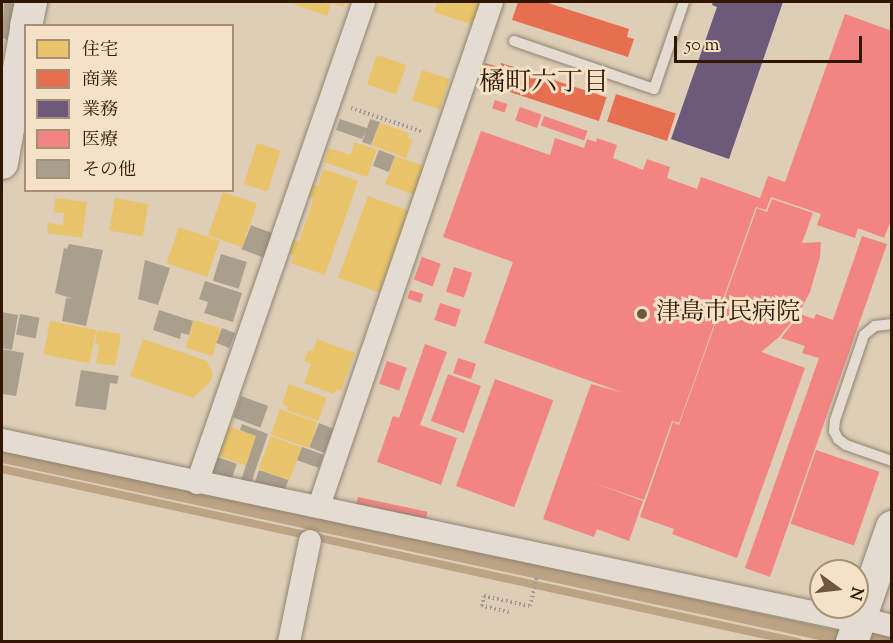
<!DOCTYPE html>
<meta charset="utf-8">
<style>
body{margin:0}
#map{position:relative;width:893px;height:643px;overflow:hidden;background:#deceb7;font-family:"Sorts Mill Goudy","Noto Serif JP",serif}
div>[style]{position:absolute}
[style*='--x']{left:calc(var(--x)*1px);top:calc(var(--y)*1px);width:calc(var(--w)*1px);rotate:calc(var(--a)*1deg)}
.water>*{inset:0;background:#bca384}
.homes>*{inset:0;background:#e9c46a;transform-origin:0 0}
.shops>*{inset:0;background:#e76f51;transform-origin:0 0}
.offices>*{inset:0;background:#6d597a}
.health>*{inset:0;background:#f28482;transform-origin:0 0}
.stream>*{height:8px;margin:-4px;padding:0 4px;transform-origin:4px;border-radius:4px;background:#bca384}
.building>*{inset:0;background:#aa9e8d;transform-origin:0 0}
.path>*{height:4px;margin-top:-2px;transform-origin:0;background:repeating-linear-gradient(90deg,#a2988d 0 1.5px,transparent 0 4.5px)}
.roads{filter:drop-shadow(0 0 2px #8f8373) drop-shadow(0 0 2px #8f8373)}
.lane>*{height:10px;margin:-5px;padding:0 5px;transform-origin:5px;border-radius:5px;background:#e4dcd0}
.street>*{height:22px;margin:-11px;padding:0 11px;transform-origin:11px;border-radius:11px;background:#e4dcd0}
.secondary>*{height:32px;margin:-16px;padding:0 16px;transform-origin:16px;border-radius:16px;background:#e4dcd0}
.dots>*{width:16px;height:16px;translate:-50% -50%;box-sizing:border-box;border:3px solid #f4e1c6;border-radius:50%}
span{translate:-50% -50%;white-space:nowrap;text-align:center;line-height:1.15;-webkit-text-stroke:6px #f4e1c6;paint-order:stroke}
.poi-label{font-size:24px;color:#311600}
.left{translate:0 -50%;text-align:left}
.neighbourhood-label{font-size:26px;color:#311600}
.frame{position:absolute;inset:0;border:3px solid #311600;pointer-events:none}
.legend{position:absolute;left:24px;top:24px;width:210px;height:168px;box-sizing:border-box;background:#f4e1c6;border:2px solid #a69077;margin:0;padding:8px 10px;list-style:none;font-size:18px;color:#311600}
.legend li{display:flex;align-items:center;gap:12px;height:30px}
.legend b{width:30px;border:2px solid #a69077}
.north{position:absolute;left:809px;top:559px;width:60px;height:60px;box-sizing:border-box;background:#f4e1c6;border:2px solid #a69077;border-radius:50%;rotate:105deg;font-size:16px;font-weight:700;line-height:24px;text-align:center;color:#311600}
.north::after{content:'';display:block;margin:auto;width:21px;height:27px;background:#6e5640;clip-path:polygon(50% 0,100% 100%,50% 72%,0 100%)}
.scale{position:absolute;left:674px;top:36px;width:188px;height:27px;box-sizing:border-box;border:3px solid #311600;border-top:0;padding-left:8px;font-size:18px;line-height:21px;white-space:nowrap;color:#311600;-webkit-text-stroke:4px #f4e1c6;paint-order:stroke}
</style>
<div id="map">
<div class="water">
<div style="clip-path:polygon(2px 447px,841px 631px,869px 632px,891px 637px,891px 641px,824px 641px,2px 463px)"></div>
</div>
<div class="homes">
<div style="clip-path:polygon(288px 2px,345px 2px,343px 7px,331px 3px,327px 16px)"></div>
<div style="clip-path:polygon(437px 2px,474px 2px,483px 5px,476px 26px,434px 12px)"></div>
<div style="left:377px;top:55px;width:31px;height:31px;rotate:19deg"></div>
<div style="left:422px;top:70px;width:29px;height:32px;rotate:18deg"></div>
<div style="clip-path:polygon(380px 123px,409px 133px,408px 138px,413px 140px,406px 158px,372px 145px)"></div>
<div style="clip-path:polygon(355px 142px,377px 150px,367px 177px,324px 162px,329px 148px,350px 155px)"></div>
<div style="left:257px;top:143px;width:25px;height:43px;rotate:18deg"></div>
<div style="left:395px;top:156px;width:31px;height:30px;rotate:19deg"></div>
<div style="clip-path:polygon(324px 169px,358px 181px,325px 275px,291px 263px,294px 255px,288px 254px,293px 240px,299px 242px,314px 198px,308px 196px,312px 185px,318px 186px)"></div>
<div style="left:223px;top:192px;width:36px;height:46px;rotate:19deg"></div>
<div style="left:368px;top:196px;width:44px;height:87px;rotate:20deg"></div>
<div style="clip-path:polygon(55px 198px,87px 202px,82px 238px,47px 233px,48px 223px,63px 225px,64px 213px,54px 212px)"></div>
<div style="left:115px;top:198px;width:34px;height:33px;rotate:10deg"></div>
<div style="left:179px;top:227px;width:43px;height:38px;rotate:19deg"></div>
<div style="left:194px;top:320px;width:28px;height:29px;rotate:17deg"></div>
<div style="left:50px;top:321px;width:47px;height:34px;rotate:11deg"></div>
<div style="clip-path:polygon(97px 330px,121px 334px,115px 366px,96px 363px,99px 345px,95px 344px)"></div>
<div style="clip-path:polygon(143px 339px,207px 361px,213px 374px,210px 382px,193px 398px,130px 376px)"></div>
<div style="clip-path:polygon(317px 339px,355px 353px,341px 391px,336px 389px,334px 394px,304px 383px,311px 364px,304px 361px,309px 350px,313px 351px)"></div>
<div style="clip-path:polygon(289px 384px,327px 398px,318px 421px,287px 410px,288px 407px,282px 404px)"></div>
<div style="left:280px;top:409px;width:40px;height:27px;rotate:20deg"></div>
<div style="left:228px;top:426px;width:30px;height:31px;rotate:20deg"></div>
<div style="left:271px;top:436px;width:33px;height:35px;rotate:21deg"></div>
</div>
<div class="shops">
<div style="clip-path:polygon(518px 2px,545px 2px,629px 29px,627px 37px,634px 39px,628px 57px,512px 20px)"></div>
<div style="left:485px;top:63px;width:14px;height:19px;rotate:17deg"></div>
<div style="left:501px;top:63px;width:111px;height:25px;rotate:18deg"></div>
<div style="left:616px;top:94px;width:63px;height:29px;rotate:18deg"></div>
</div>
<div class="offices">
<div style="clip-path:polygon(713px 2px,783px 2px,729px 159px,671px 139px,717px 7px,712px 5px)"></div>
</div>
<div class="health">
<div style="clip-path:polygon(845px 14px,892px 31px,892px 218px,884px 238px,858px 228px,855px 238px,817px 225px,821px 214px,771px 197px,766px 210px,756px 207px,679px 423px,672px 421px,644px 500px,591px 482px,643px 501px,629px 541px,597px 529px,594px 537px,543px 519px,591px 384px,624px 393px,484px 343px,513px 262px,443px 237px,481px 131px,550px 155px,555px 138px,584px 148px,587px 139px,596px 142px,597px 138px,617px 145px,613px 158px,643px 170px,647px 159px,670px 167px,667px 178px,697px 189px,701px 177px,760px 198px,768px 176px,785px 182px)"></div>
<div style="left:495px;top:100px;width:13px;height:9px;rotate:18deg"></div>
<div style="left:520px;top:107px;width:23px;height:14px;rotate:20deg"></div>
<div style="left:544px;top:116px;width:46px;height:10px;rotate:19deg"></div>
<div style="clip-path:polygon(772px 199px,813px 213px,802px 243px,821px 242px,820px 257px,810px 292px,799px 313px,779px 337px,761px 352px,805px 368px,737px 558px,672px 534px,674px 529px,640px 517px,673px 422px,679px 425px,757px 208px,767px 212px)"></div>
<div style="clip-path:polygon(862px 236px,887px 244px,770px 577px,745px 568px,819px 358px,802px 353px,805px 346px,781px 338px,800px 314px,814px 319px,816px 314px,833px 320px)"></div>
<div style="left:422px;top:257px;width:20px;height:24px;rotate:20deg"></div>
<div style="left:454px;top:267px;width:19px;height:26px;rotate:18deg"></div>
<div style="left:410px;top:290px;width:14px;height:9px;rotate:17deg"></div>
<div style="left:440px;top:303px;width:22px;height:18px;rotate:18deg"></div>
<div style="clip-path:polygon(425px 344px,447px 352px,420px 425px,457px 438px,441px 485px,377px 462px,393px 416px,399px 418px)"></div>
<div style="left:458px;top:358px;width:19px;height:16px;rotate:18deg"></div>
<div style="left:387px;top:361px;width:21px;height:24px;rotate:19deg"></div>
<div style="left:448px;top:374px;width:35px;height:50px;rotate:20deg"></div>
<div style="left:495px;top:379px;width:62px;height:114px;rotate:20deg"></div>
<div style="left:816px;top:450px;width:67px;height:78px;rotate:19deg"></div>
<div style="left:358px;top:497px;width:71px;height:8px;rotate:12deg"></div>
</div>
<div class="stream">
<div style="--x:2;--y:469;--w:815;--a:12.26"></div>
</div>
<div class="building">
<div style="clip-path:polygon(4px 2px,16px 4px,9px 40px,2px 38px)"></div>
<div style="clip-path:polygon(340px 119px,367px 128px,370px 119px,380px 122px,371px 145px,362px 142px,366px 131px,362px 139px,336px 130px)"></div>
<div style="left:379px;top:150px;width:17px;height:17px;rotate:21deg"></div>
<div style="left:251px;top:225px;width:26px;height:26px;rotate:21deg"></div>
<div style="clip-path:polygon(69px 244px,103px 250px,86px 326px,62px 321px,66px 298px,73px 299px,55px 293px,64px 248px,67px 249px)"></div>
<div style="left:221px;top:254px;width:27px;height:28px;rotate:17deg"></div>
<div style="clip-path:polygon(145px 260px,170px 268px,158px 305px,138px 299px)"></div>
<div style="clip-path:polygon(205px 281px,242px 293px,233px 322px,204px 313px,208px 302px,199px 299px)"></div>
<div style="clip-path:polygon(159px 310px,193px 321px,189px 335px,181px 333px,180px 339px,153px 330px)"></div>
<div style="clip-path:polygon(2px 312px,18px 315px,12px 350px,2px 348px)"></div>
<div style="left:20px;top:314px;width:20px;height:21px;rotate:11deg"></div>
<div style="left:222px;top:328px;width:14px;height:16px;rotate:21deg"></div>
<div style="clip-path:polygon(2px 349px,24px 353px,16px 396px,2px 394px)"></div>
<div style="clip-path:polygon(81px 370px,119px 376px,117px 384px,110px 383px,106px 410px,75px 406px)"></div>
<div style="left:241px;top:396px;width:29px;height:23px;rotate:20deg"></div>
<div style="left:319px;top:423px;width:16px;height:26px;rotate:22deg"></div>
<div style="clip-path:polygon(242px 424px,268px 434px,250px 486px,240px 483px,256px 436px,240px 430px)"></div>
<div style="left:302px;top:447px;width:23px;height:14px;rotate:20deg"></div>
<div style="left:217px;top:457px;width:21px;height:18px;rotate:19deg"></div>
<div style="left:259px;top:470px;width:31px;height:14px;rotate:19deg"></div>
</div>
<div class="path">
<div style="--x:351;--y:108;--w:76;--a:18.4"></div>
<div style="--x:509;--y:612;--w:28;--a:-167"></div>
<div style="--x:482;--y:606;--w:10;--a:-79"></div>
<div style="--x:484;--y:596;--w:47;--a:12.3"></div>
<div style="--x:530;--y:606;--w:31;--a:-77"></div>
</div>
<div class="roads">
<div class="lane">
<div style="--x:514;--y:41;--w:148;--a:18.9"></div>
<div style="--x:654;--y:89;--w:92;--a:-71"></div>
<div style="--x:892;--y:324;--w:17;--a:173"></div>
<div style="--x:875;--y:326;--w:14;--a:141"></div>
<div style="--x:864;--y:335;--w:90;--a:108.8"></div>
<div style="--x:835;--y:420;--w:11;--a:95"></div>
<div style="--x:834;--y:431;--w:9;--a:63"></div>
<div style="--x:838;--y:439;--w:10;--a:37"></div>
<div style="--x:846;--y:445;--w:49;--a:19.2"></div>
</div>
<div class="street">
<div style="--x:2;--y:440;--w:876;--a:11.99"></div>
<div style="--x:197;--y:483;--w:509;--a:-70.85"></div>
<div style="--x:319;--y:506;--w:533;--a:-71.06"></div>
<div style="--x:860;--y:618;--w:33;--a:14"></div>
<div style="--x:289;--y:642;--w:103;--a:-78.3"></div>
</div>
<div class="secondary">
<div style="--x:26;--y:26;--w:25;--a:-78"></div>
<div style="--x:2;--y:163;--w:135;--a:-79.8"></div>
<div style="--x:852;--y:642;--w:122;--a:-70.8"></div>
</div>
</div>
<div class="dots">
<div style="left:642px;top:314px;background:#6e5640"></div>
</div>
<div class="poi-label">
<span class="left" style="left:656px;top:314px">津島市民病院</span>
</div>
<div class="neighbourhood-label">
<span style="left:544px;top:84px">橘町六丁目</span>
</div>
<div class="frame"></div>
<ul class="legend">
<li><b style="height:16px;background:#e9c46a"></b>住宅</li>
<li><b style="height:16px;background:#e76f51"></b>商業</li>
<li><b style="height:16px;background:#6d597a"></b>業務</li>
<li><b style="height:16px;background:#f28482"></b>医療</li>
<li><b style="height:16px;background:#aa9e8d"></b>その他</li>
</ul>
<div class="north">N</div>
<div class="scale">50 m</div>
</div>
